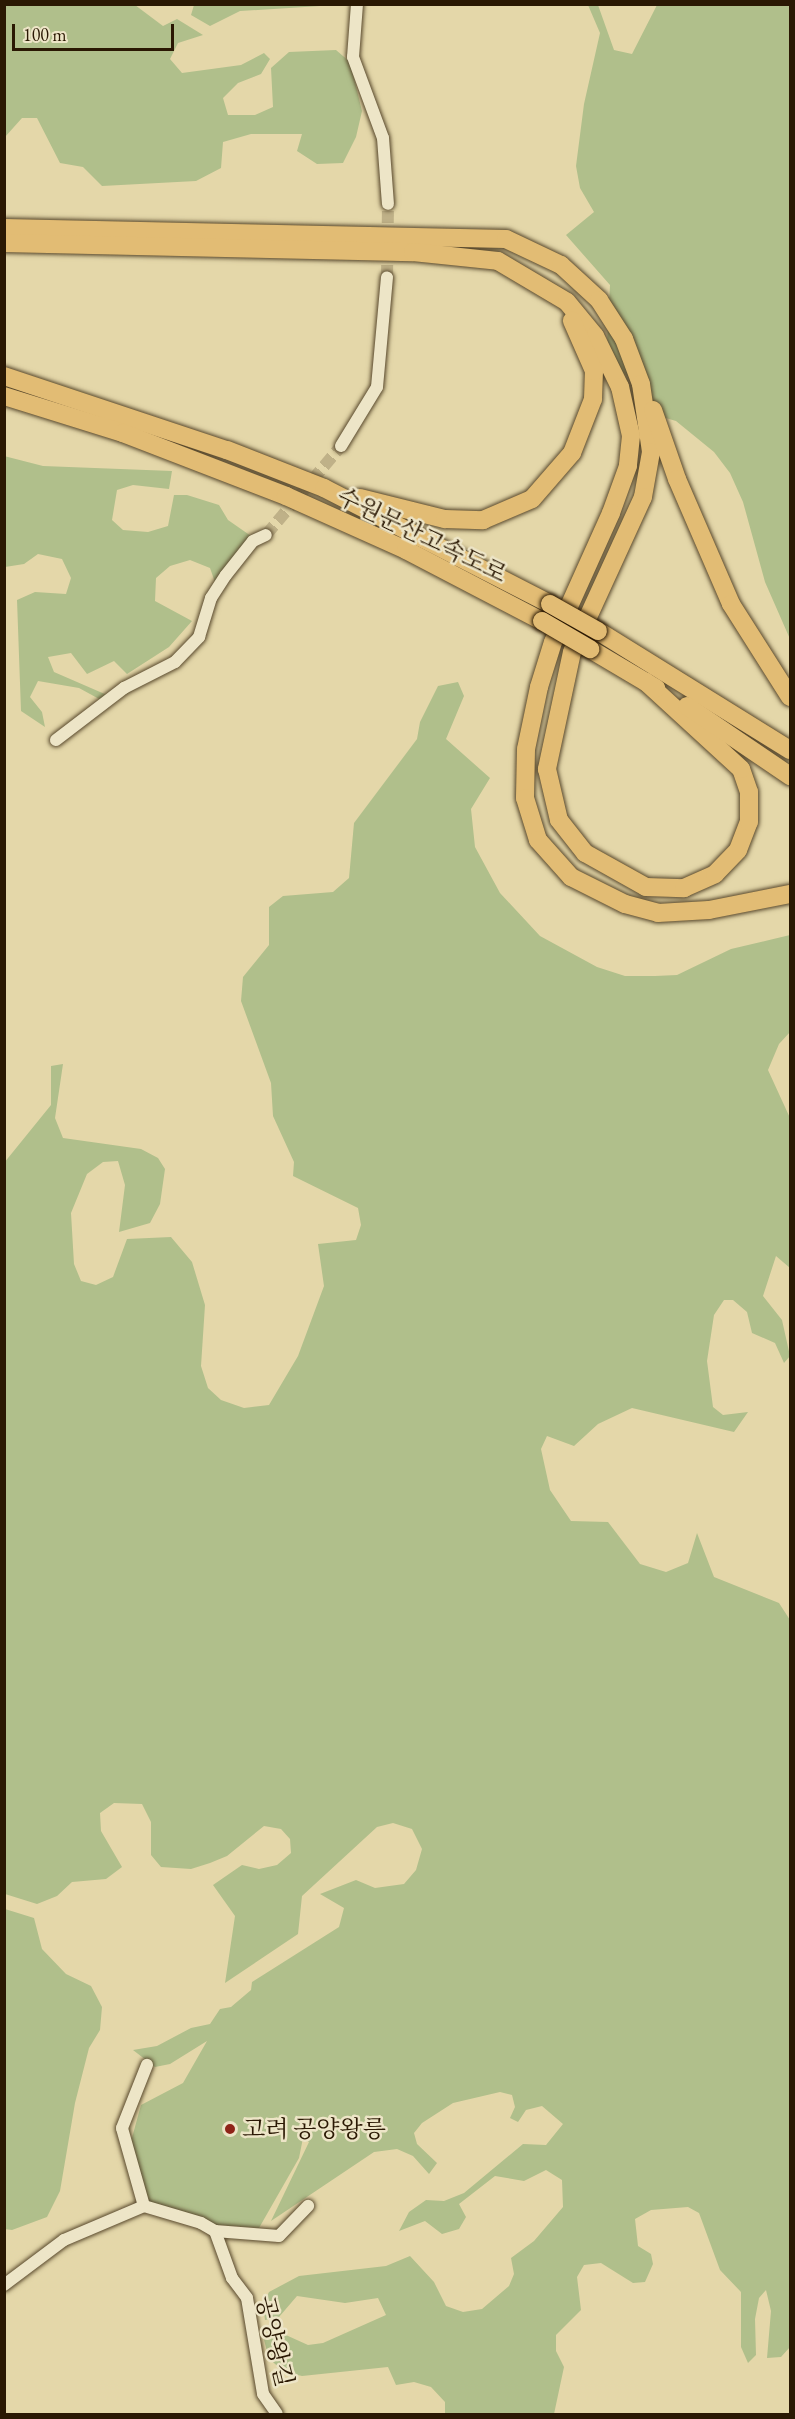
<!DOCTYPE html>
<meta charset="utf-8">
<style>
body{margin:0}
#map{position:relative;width:795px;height:2419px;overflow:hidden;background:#e4d7a9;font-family:"EB Garamond","Noto Serif KR",serif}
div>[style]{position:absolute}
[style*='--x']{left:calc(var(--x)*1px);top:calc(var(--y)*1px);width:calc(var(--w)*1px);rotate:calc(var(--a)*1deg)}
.green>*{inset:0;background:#b0bf8b}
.minor-tunnel>*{height:12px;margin-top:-6px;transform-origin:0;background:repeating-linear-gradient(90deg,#bfb188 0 12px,transparent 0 18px)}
.roads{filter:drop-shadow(0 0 2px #58482c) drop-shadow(0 0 2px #58482c)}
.minor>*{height:12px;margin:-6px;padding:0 6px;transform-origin:6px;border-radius:6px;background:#ede5c7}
.highway>*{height:18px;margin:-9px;padding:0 9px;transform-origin:9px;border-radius:9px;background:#e2bc74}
.bridges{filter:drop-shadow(0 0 2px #2a1803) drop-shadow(0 0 2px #2a1803)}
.highway-bridge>*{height:18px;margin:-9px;padding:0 9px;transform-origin:9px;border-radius:9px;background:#e2bc74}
.dots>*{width:16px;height:16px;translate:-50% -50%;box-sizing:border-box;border:3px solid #ede5c7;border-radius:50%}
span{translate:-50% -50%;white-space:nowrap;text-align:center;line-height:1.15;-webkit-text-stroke:5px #ede5c7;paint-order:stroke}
.street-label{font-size:24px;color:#2a1803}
.poi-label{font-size:24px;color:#2a1803}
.left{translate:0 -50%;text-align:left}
.frame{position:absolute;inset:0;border:6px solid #2a1803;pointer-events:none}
.scale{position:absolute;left:12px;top:24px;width:162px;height:27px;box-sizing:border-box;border:3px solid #2a1803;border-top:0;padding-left:8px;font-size:18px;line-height:21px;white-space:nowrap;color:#2a1803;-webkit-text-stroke:4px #ede5c7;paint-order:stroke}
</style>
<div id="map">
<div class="green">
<div style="clip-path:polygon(5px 5px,135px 5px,163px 26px,177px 19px,203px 35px,178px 43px,170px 59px,182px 73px,241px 65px,264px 53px,270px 59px,261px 74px,238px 83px,223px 98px,228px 115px,255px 115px,273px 107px,271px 68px,289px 52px,336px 50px,350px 62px,362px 111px,356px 137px,343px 163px,317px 164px,297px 151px,302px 134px,251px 134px,223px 142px,221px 168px,196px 181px,102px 186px,83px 167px,60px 163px,37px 118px,22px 118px,5px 137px)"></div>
<div style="clip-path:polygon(194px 5px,194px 4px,336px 5px,240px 11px,210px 26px,191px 15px)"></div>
<div style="clip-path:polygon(588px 5px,598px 5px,614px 50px,632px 54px,657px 5px,790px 5px,790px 639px,765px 582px,743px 502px,730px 473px,714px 452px,676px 421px,635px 409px,631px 379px,619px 369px,607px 345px,610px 285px,566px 235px,594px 212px,580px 188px,576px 166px,584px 104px,600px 33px)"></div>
<div style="clip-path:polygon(4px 456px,43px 466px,172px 471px,169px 489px,133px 485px,117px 490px,112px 520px,123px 530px,148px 532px,168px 526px,174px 495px,187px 495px,219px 505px,228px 520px,251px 536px,216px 585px,210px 568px,190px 560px,170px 566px,156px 578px,155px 601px,192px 621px,169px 647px,127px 674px,114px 661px,87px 674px,71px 653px,48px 657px,54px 672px,107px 695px,101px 700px,79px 688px,38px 681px,30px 697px,42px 712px,45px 727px,21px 711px,17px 600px,35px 592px,66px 594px,71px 578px,62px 559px,38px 554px,24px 564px,5px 567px)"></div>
<div style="clip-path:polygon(458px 682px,464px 696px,446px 739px,490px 778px,471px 809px,475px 847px,500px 893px,540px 936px,597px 967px,625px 976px,655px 976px,677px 975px,731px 949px,790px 935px,790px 1032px,779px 1044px,768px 1070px,790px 1118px,790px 1268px,776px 1256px,763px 1296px,782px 1320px,790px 1356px,784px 1363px,775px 1343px,752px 1333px,747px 1312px,733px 1300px,724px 1300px,714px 1315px,707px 1361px,713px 1407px,723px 1415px,748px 1412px,734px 1432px,632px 1408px,598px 1424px,574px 1446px,547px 1436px,541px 1449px,550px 1490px,571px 1521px,608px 1522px,640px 1564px,666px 1572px,688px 1563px,697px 1533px,714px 1577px,779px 1603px,790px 1620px,790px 2347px,781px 2357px,767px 2358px,771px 2311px,766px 2290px,759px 2298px,755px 2319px,756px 2355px,748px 2363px,741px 2347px,741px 2292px,720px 2270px,699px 2213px,688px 2207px,651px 2210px,635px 2219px,638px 2246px,651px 2254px,653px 2264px,645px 2282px,633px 2283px,601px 2263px,584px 2265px,577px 2277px,581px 2310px,556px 2335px,556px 2351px,564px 2367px,554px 2414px,445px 2414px,445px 2402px,431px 2387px,414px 2382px,396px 2385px,388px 2367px,302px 2376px,285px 2372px,269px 2359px,263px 2336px,277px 2331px,308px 2345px,323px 2343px,386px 2315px,378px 2298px,345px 2303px,297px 2296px,279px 2317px,265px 2320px,263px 2304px,269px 2292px,299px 2276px,386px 2266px,410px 2256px,434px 2282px,446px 2306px,463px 2312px,482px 2309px,509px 2286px,514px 2274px,511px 2258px,534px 2241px,563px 2207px,562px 2180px,546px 2170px,524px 2181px,495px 2176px,459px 2204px,466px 2217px,459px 2229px,442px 2234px,425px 2221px,399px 2231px,409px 2212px,426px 2200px,444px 2201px,464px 2193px,523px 2144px,546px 2145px,563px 2124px,542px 2106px,526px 2110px,518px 2122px,510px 2118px,515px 2107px,512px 2095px,500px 2092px,453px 2103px,422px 2123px,414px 2133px,417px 2144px,437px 2163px,429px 2174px,413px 2156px,397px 2149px,374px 2152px,271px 2221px,309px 2142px,303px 2138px,299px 2158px,259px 2228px,202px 2224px,150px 2205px,130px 2145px,141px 2105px,183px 2083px,207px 2041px,170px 2064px,155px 2067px,133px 2050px,157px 2046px,191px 2028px,210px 2024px,220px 2009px,231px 2007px,251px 1990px,252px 1982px,339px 1927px,344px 1908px,320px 1894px,356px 1880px,375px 1888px,404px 1884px,416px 1870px,422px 1849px,412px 1829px,393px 1823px,377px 1827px,302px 1896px,298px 1934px,225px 1983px,235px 1916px,213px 1885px,242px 1865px,259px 1869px,277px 1865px,291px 1853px,290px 1839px,281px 1829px,264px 1826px,227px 1856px,210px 1863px,191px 1869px,161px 1867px,151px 1855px,151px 1822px,142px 1804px,114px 1803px,100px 1813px,101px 1831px,122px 1867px,106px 1879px,72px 1882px,57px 1896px,37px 1904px,5px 1894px,4px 1163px,51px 1105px,51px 1066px,63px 1064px,55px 1118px,63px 1138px,141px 1149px,158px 1158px,165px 1169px,160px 1204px,150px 1223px,119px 1232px,125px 1185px,118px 1161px,103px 1162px,87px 1174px,71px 1213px,74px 1264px,81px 1281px,96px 1285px,113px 1277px,127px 1239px,171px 1237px,192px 1262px,205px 1305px,201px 1366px,208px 1388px,221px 1400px,244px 1408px,269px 1405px,298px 1356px,324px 1286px,318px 1244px,356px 1240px,361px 1225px,358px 1208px,293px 1176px,294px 1162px,273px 1116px,271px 1083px,241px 1001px,243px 977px,269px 945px,269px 907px,283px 896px,333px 892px,349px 878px,354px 823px,417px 739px,420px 722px,438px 686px)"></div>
<div style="clip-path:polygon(5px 1909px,34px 1918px,42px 1949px,66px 1974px,91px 1986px,102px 2007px,100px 2030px,89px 2048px,75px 2103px,60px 2191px,47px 2217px,12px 2230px,4px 2229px)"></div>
</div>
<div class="minor-tunnel">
<div style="--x:387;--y:277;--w:73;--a:-89.2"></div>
<div style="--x:266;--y:535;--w:116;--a:-49.9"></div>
</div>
<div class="roads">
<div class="minor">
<div style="--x:357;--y:4;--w:53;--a:94.3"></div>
<div style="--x:353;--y:57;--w:86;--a:69.7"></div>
<div style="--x:383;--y:138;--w:66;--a:85.7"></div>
<div style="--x:341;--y:446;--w:69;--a:-58.6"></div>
<div style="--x:377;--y:387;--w:110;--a:-84.8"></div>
<div style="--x:56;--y:740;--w:86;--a:-37.4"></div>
<div style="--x:124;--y:688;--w:57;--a:-27"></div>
<div style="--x:175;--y:662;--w:35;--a:-46"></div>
<div style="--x:199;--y:637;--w:41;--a:-72.9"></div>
<div style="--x:211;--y:598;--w:27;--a:-57"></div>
<div style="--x:226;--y:575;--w:43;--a:-51.5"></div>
<div style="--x:253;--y:541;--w:14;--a:-25"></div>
<div style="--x:144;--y:2206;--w:81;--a:-105.8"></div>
<div style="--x:122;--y:2128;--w:68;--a:-68.4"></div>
<div style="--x:215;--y:2231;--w:64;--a:4.5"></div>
<div style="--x:279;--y:2236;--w:42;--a:-46"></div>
<div style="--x:4;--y:2285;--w:75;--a:-36.9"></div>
<div style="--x:64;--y:2240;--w:87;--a:-23"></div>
<div style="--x:144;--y:2206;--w:59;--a:16.6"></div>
<div style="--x:201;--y:2223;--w:16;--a:30"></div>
<div style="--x:215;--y:2231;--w:50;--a:70.1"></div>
<div style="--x:232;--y:2278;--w:25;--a:53"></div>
<div style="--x:247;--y:2298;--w:97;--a:80.5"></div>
<div style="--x:263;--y:2394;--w:24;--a:55"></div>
</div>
<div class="highway">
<div style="--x:4;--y:228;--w:502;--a:1.26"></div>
<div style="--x:506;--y:239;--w:61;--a:25.3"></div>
<div style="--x:561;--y:265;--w:52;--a:42.6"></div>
<div style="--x:599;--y:300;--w:46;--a:57.3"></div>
<div style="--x:624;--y:339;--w:48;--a:69.3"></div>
<div style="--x:641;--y:384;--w:69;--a:81.6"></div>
<div style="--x:651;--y:452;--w:46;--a:100.1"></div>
<div style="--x:643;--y:497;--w:170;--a:114.6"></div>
<div style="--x:572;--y:652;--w:120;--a:102.1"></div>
<div style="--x:547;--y:769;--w:52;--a:76.8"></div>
<div style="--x:559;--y:820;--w:42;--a:51.8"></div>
<div style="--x:585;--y:853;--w:70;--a:29.1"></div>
<div style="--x:646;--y:887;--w:38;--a:2"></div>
<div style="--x:684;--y:888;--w:34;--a:-24"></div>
<div style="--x:715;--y:874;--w:33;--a:-46"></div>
<div style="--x:738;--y:850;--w:30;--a:-69"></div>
<div style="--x:749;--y:822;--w:30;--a:-90"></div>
<div style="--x:749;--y:792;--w:24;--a:-109"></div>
<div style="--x:741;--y:769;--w:129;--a:-137.5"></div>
<div style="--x:4;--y:243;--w:409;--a:1.3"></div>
<div style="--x:413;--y:252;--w:85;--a:6"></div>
<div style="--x:498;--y:261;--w:80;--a:30.7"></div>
<div style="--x:567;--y:302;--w:44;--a:50.5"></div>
<div style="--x:595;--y:336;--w:57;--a:63.9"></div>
<div style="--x:620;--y:387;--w:50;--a:77.3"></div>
<div style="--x:631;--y:436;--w:30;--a:96"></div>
<div style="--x:628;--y:466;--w:50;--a:109.9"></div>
<div style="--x:611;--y:513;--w:141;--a:114.2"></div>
<div style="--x:553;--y:642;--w:47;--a:107.3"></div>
<div style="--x:539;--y:687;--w:63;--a:101.8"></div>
<div style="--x:526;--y:749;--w:49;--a:91.2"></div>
<div style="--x:525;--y:798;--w:44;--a:72.8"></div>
<div style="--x:538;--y:840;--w:50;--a:48.3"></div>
<div style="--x:571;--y:877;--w:60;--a:26.6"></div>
<div style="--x:625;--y:904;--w:34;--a:15"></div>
<div style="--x:658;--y:913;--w:51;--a:-3.4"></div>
<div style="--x:709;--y:910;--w:83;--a:-11.2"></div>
<div style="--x:4;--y:376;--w:235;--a:18.4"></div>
<div style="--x:227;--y:450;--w:104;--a:21.4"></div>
<div style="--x:324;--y:488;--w:254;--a:27.2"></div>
<div style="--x:4;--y:396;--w:125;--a:17.3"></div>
<div style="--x:123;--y:433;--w:175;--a:21.1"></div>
<div style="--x:286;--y:496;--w:132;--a:24.2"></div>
<div style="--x:406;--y:550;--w:153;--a:27.6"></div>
<div style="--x:653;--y:410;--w:73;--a:70.8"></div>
<div style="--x:677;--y:479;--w:136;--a:66.6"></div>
<div style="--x:731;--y:604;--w:110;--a:57.6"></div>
<div style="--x:360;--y:498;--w:88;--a:13.9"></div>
<div style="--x:445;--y:519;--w:38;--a:2"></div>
<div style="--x:483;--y:520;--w:53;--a:-23.2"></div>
<div style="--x:532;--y:499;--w:61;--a:-49"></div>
<div style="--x:572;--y:453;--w:58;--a:-68.7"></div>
<div style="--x:593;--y:399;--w:28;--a:-88"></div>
<div style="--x:594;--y:371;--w:55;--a:-113.7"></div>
<div style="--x:598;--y:631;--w:226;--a:31.8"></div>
<div style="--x:590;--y:649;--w:77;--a:30.6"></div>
<div style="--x:687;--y:706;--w:125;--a:34.2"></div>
</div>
</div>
<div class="bridges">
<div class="highway-bridge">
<div style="--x:550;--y:604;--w:55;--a:29.4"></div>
<div style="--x:542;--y:621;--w:56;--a:30.3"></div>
</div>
</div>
<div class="dots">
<div style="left:230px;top:2129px;background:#8f2418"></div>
</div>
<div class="street-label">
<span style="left:422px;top:535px;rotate:26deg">수원문산고속도로</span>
<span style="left:275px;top:2341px;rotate:77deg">공양왕길</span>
</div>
<div class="poi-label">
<span class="left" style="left:242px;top:2129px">고려 공양왕릉</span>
</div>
<div class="frame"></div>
<div class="scale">100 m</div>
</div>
